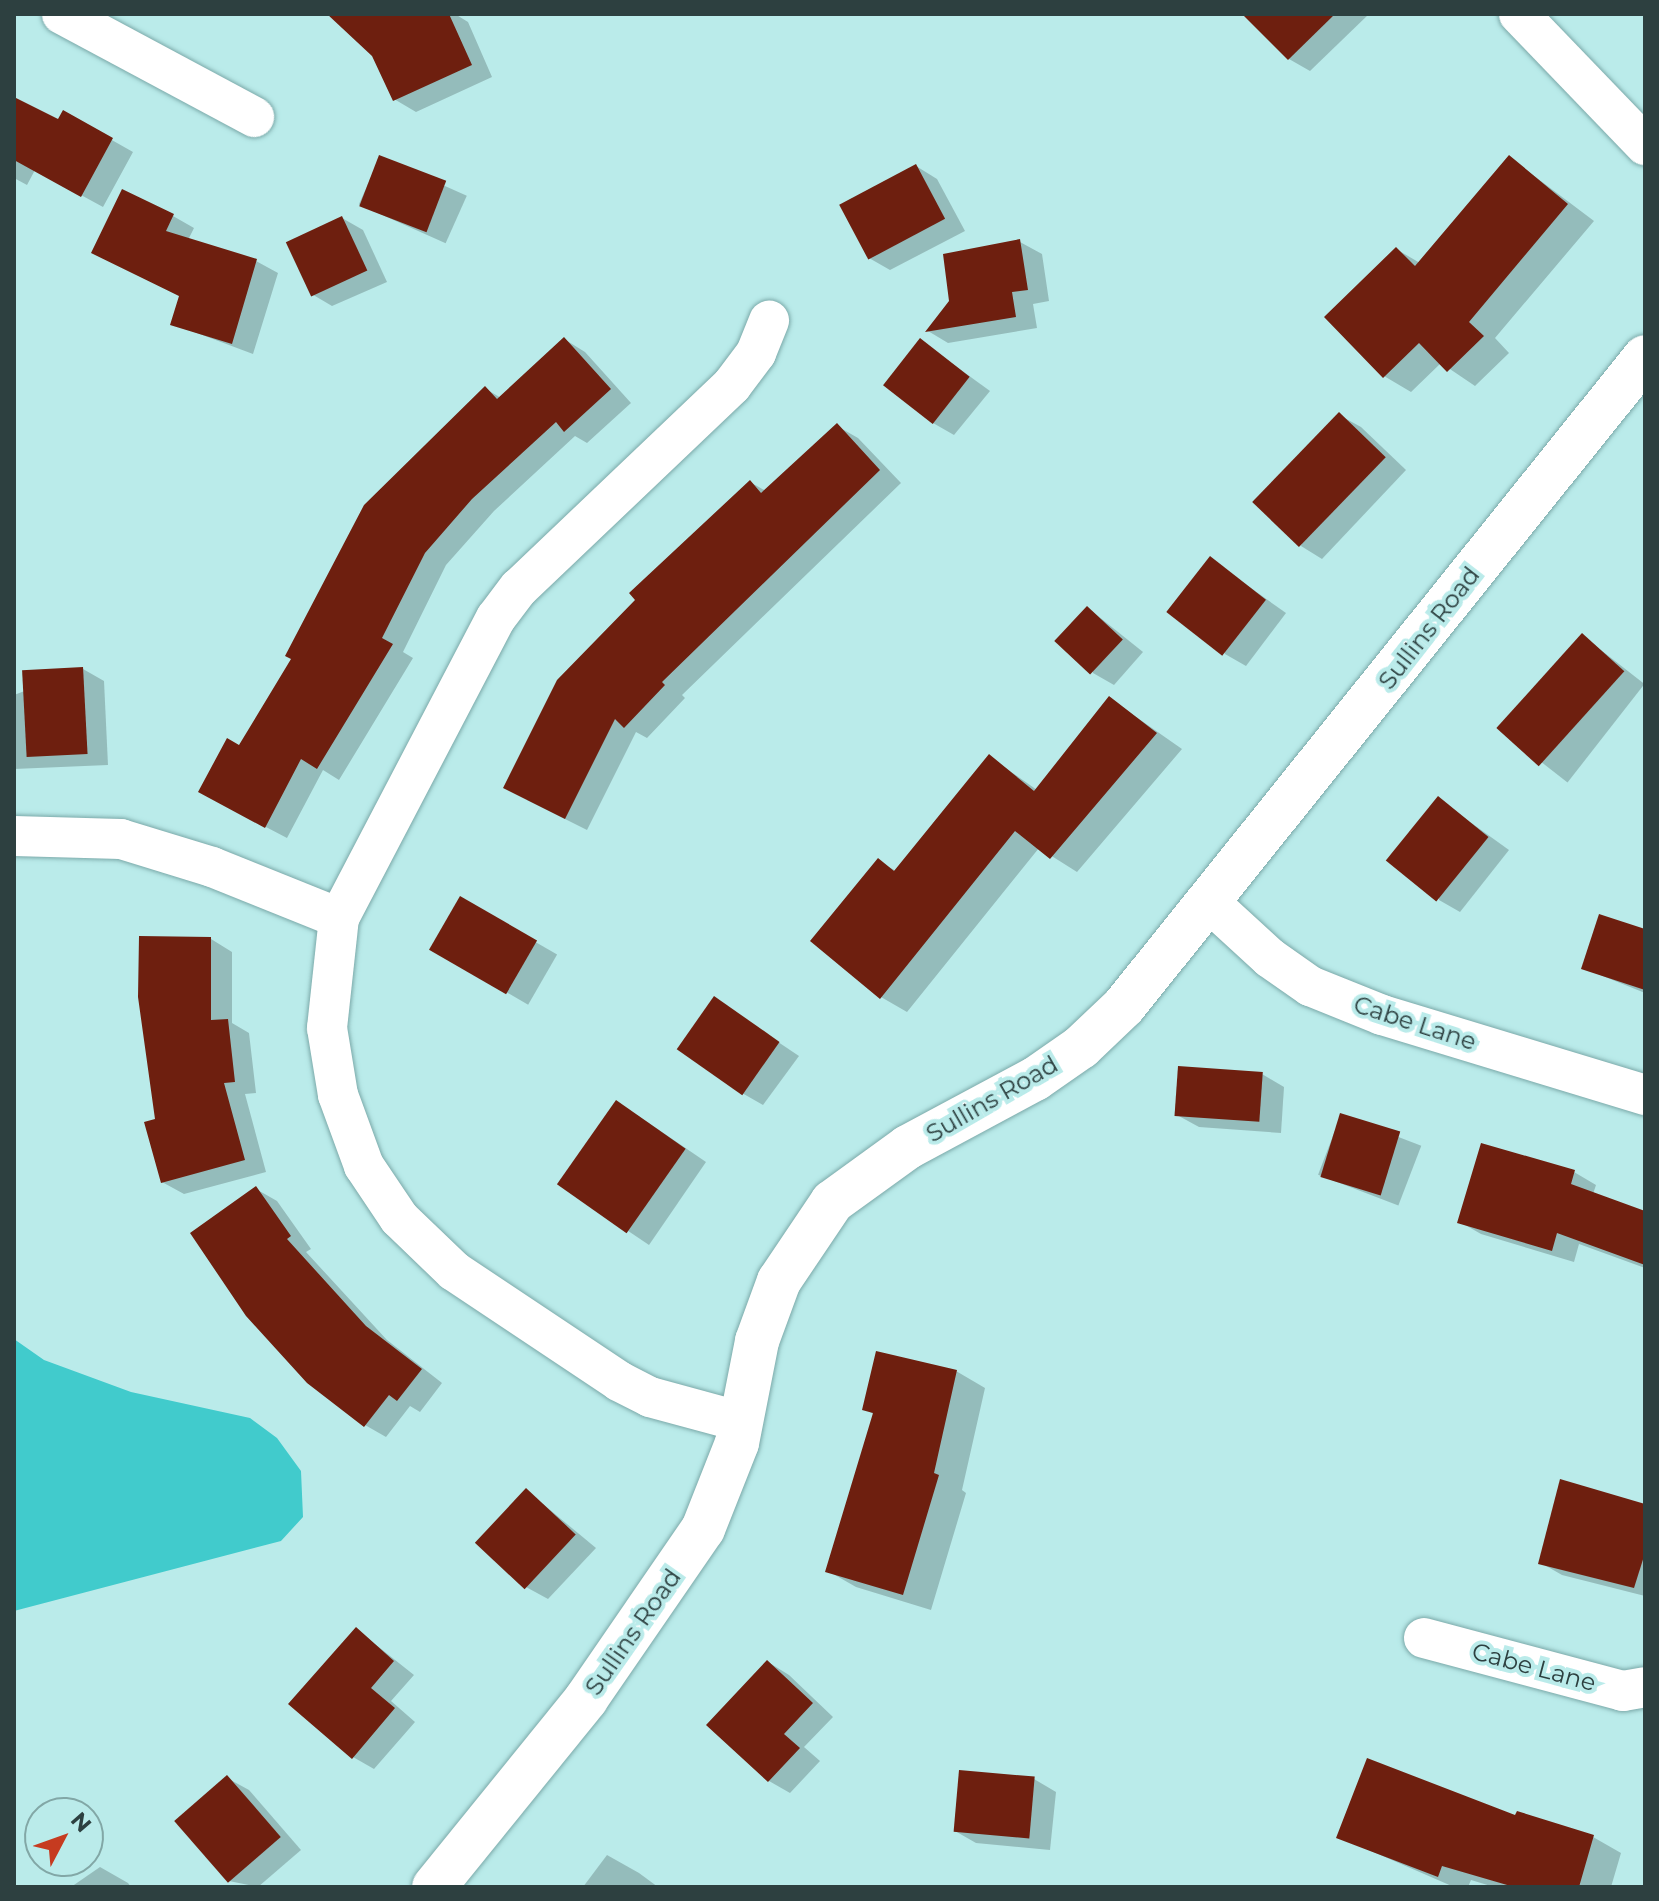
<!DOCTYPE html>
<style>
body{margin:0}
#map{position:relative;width:1659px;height:1901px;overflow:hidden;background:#baebea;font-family:Montserrat,sans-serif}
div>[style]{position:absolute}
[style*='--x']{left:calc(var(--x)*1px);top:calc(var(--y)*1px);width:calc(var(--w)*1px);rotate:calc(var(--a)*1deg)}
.water>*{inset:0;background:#41cbcc}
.shadow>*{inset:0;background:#0003;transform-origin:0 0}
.building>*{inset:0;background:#6e1f0f;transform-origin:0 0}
.roads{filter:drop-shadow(0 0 2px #7ba9a9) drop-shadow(0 0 2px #7ba9a9)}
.minor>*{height:40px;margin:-20px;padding:0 20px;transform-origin:20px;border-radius:20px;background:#fff}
.tertiary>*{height:44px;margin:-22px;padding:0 22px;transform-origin:22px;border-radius:22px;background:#fff}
span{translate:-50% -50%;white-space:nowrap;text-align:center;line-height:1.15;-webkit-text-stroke:8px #baebea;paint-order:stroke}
.street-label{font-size:24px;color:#2d4040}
.frame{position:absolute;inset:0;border:16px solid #2d4040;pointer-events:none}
.north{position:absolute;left:24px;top:1797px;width:80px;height:80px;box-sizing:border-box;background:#baebea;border:2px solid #82a7a6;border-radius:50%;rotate:49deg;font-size:22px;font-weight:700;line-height:32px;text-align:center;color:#2d4040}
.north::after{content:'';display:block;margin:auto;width:28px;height:36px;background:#c63b20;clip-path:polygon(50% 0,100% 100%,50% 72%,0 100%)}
</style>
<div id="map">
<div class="water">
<div style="clip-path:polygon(14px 1339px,44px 1360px,131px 1392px,250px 1418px,277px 1438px,301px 1471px,303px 1517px,281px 1541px,14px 1611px)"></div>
</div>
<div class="shadow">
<div style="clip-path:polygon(330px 14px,455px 14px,468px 22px,492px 77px,416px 112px,394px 99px,374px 54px)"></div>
<div style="clip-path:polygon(1247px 14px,1369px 14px,1310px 71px,1289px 59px)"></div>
<div style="clip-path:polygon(14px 99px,59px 121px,64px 113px,133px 152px,103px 207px,35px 170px,27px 185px,14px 178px)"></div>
<div style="left:380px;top:157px;width:95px;height:52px;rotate:24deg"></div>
<div style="clip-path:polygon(1509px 157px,1594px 221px,1495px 338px,1509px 353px,1475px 386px,1441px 363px,1411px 392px,1384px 376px,1396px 249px,1420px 263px)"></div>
<div style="clip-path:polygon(916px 166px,937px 179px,965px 231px,890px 270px,869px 258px)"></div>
<div style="clip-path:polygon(173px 216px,194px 228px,188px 240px,256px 261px,278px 273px,253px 354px,173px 324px,181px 297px,94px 252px)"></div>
<div style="clip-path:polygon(342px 218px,363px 230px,387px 282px,332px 306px,310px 293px)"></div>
<div style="clip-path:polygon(1020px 242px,1042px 254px,1049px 301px,1033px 304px,1037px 328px,948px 343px,928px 331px)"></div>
<div style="clip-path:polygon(564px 339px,585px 352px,631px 403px,587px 443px,575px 436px,494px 511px,446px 565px,403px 652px,413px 658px,339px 780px,323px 770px,287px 838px,222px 804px,240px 748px,486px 389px,501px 398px)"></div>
<div style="clip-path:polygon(921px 341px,990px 391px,954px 435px,933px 423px)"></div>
<div style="clip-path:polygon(1339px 415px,1361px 427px,1406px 470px,1322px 559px,1301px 546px)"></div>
<div style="clip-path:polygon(837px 426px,858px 438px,901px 483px,682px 695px,685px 698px,647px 738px,636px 732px,587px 830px,527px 800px,750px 482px,766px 491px)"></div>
<div style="clip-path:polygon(1210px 559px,1286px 613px,1246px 666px,1225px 654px)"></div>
<div style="clip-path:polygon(1088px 608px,1143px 652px,1114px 685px,1093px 673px)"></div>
<div style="left:1583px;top:636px;width:78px;height:125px;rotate:38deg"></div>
<div style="clip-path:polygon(83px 669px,104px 681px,108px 765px,14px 769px,14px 695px)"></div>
<div style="clip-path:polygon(1109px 698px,1182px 749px,1077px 872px,1039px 848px,907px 1012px,881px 997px,878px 861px,896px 871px,990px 757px,1037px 790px)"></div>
<div style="clip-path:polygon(1438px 799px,1509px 850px,1460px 912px,1439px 900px)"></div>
<div style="left:461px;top:899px;width:111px;height:58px;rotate:30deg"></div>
<div style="clip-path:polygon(1645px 931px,1645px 993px,1583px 968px)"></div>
<div style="clip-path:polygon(211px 939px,232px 952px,232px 1023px,249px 1033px,256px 1093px,245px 1094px,266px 1172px,184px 1194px,162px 1182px,157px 1121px)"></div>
<div style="clip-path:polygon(714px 999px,799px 1056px,763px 1105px,742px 1093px)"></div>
<div style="clip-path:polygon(1262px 1074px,1284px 1087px,1281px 1133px,1199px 1127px,1177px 1115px)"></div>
<div style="clip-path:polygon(637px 1115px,706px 1162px,649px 1245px,560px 1185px)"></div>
<div style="left:1341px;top:1115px;width:86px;height:64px;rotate:21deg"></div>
<div style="clip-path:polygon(1482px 1145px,1574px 1172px,1596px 1185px,1593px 1194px,1645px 1213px,1645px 1268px,1579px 1244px,1574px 1262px,1481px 1234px,1460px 1222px)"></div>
<div style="clip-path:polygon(256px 1189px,277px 1201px,311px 1249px,306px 1252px,387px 1340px,442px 1383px,420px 1412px,410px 1406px,386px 1437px,365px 1425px)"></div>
<div style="clip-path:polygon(956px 1371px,985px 1388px,962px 1490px,966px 1493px,931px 1610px,856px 1587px,828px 1571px,875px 1415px,865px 1409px)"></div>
<div style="clip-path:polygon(526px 1490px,596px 1548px,548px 1599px,526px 1587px)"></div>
<div style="clip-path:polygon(1645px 1506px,1645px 1596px,1562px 1575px,1541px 1563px)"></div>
<div style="clip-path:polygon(356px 1629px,414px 1675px,391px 1701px,415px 1722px,374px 1769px,353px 1757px)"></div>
<div style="clip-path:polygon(768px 1662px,789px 1675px,833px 1717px,804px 1747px,820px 1761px,790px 1793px,769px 1781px)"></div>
<div style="clip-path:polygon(227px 1778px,249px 1790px,301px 1850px,258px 1887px,229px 1881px)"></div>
<div style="clip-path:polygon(1034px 1779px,1056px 1792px,1050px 1850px,976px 1843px,955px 1831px)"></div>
<div style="clip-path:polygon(1517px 1818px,1593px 1837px,1621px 1853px,1611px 1887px,1494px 1887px,1471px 1880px,1468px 1887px,1454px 1887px,1339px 1837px)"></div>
<div style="clip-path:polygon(607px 1855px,639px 1873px,658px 1887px,583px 1887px)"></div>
<div style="clip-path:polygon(100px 1867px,128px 1883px,131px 1887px,71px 1887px)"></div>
</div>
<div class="building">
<div style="clip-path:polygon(327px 14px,449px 14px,472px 65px,393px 101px,372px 56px)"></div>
<div style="clip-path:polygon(1242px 14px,1335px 14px,1288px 60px)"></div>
<div style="clip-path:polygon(14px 97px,58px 119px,63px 110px,113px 138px,81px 197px,14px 160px)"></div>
<div style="left:379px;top:155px;width:72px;height:55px;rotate:21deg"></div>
<div style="clip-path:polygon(1509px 155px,1568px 204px,1469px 322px,1484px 336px,1447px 372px,1419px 343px,1383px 378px,1324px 317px,1396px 247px,1415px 266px)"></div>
<div style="left:916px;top:164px;width:62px;height:87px;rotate:62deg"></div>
<div style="clip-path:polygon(122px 189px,174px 214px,166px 231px,257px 259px,232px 344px,170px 325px,179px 296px,91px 253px)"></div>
<div style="left:342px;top:216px;width:60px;height:62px;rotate:65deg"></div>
<div style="clip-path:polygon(1020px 239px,1028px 290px,1012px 292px,1016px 317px,925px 332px,949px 301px,943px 254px)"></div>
<div style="clip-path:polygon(564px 337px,611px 389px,564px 432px,556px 422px,472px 499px,425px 553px,382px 638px,393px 644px,317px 769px,301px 759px,265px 828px,198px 792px,227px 738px,239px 745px,291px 659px,285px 656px,364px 505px,485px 386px,497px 399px)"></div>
<div style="left:920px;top:338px;width:63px;height:60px;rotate:38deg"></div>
<div style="left:1339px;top:412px;width:65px;height:125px;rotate:44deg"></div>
<div style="clip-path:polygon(837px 423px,880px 470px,662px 682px,665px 685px,624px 728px,615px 719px,565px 819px,503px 788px,557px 680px,635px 600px,629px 593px,750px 480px,761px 493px)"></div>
<div style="left:1210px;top:556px;width:71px;height:71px;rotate:38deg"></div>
<div style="left:1087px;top:606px;width:49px;height:48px;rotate:43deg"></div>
<div style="left:1582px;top:633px;width:57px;height:128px;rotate:42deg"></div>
<div style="left:83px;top:667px;width:87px;height:61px;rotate:87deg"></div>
<div style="clip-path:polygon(1109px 696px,1157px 733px,1050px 859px,1015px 831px,880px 999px,810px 941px,878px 858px,894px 871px,989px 754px,1034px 791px)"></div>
<div style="left:1438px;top:796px;width:65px;height:83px;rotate:39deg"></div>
<div style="left:460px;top:896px;width:89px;height:62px;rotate:30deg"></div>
<div style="clip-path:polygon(1599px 914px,1645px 929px,1645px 990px,1581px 969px)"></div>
<div style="clip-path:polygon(139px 936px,211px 937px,211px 1020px,228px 1019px,235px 1082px,224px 1083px,245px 1160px,161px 1183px,144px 1122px,155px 1119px,138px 997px)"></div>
<div style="left:714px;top:996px;width:80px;height:65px;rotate:35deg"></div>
<div style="left:1178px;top:1066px;width:85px;height:50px;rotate:4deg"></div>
<div style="left:616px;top:1100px;width:85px;height:103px;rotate:35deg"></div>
<div style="left:1340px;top:1113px;width:63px;height:67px;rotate:17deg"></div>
<div style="clip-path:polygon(1481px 1143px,1575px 1170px,1571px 1184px,1645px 1211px,1645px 1265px,1557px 1233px,1552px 1251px,1457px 1223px)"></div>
<div style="clip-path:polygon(256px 1186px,291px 1236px,287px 1239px,366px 1326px,422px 1369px,397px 1401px,389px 1395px,364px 1427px,307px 1383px,246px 1316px,190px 1233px)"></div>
<div style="clip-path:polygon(876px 1351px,957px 1370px,934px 1473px,939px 1475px,903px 1595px,825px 1572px,873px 1413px,862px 1410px)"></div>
<div style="clip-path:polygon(1560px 1479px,1645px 1504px,1645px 1553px,1634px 1588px,1538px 1564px)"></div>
<div style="left:526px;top:1488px;width:68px;height:75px;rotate:43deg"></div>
<div style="clip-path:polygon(356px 1627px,394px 1661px,371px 1688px,395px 1708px,352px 1759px,288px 1704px)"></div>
<div style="clip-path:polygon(767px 1660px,813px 1703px,784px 1734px,800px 1748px,768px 1782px,706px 1725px)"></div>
<div style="clip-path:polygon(1367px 1758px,1515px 1815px,1517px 1811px,1594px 1835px,1579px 1887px,1514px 1887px,1442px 1866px,1438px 1877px,1336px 1838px)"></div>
<div style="left:959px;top:1770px;width:76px;height:62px;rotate:5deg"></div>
<div style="left:227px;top:1775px;width:82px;height:70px;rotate:49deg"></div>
</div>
<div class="roads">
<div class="minor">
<div style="--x:62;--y:14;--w:218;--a:28.2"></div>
<div style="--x:1519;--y:14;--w:182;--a:46.1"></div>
<div style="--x:14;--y:836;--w:107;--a:1.6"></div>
<div style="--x:121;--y:839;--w:95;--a:17.1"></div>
<div style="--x:212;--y:867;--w:137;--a:21.9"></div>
<div style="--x:1210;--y:903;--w:81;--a:42.5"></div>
<div style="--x:1270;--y:958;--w:49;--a:35"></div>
<div style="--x:1310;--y:986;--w:78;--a:21.9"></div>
<div style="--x:1382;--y:1015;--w:275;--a:16.9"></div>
<div style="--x:742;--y:1422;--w:95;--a:-164.8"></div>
<div style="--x:650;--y:1397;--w:35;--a:-153"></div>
<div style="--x:619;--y:1381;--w:198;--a:-146.3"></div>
<div style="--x:454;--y:1271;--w:76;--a:-136.1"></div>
<div style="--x:399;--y:1218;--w:63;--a:-123.9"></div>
<div style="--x:364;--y:1166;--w:76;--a:-110.1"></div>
<div style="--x:338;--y:1095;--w:68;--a:-99.3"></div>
<div style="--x:327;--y:1028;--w:111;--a:-83.8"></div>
<div style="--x:339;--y:918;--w:339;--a:-62.4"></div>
<div style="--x:496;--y:618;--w:38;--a:-53"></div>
<div style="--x:519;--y:588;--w:294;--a:-43.6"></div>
<div style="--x:732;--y:385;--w:40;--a:-53"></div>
<div style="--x:756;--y:353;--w:35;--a:-68"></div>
<div style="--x:1424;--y:1638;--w:206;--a:14.9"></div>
<div style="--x:1623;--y:1691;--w:22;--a:-10"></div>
</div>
<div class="tertiary">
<div style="--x:434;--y:1887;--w:242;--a:-51"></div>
<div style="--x:586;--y:1699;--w:206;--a:-55.5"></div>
<div style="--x:703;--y:1529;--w:92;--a:-68.4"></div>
<div style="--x:737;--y:1443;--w:104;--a:-78.9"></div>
<div style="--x:757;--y:1341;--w:64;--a:-69.9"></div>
<div style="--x:779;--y:1281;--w:95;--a:-56.1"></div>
<div style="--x:832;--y:1202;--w:94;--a:-35.9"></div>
<div style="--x:908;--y:1147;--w:144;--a:-28.2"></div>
<div style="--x:1035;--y:1079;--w:56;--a:-34.8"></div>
<div style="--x:1081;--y:1047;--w:59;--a:-43.6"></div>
<div style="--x:1124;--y:1006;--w:832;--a:-51.24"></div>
</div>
</div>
<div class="street-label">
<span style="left:1429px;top:628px;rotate:-52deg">Sullins Road</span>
<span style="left:1415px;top:1023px;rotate:18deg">Cabe Lane</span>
<span style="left:992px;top:1099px;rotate:-30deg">Sullins Road</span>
<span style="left:633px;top:1632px;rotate:-55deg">Sullins Road</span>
<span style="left:1534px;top:1667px;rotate:15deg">Cabe Lane</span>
</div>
<div class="frame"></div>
<div class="north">N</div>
</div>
